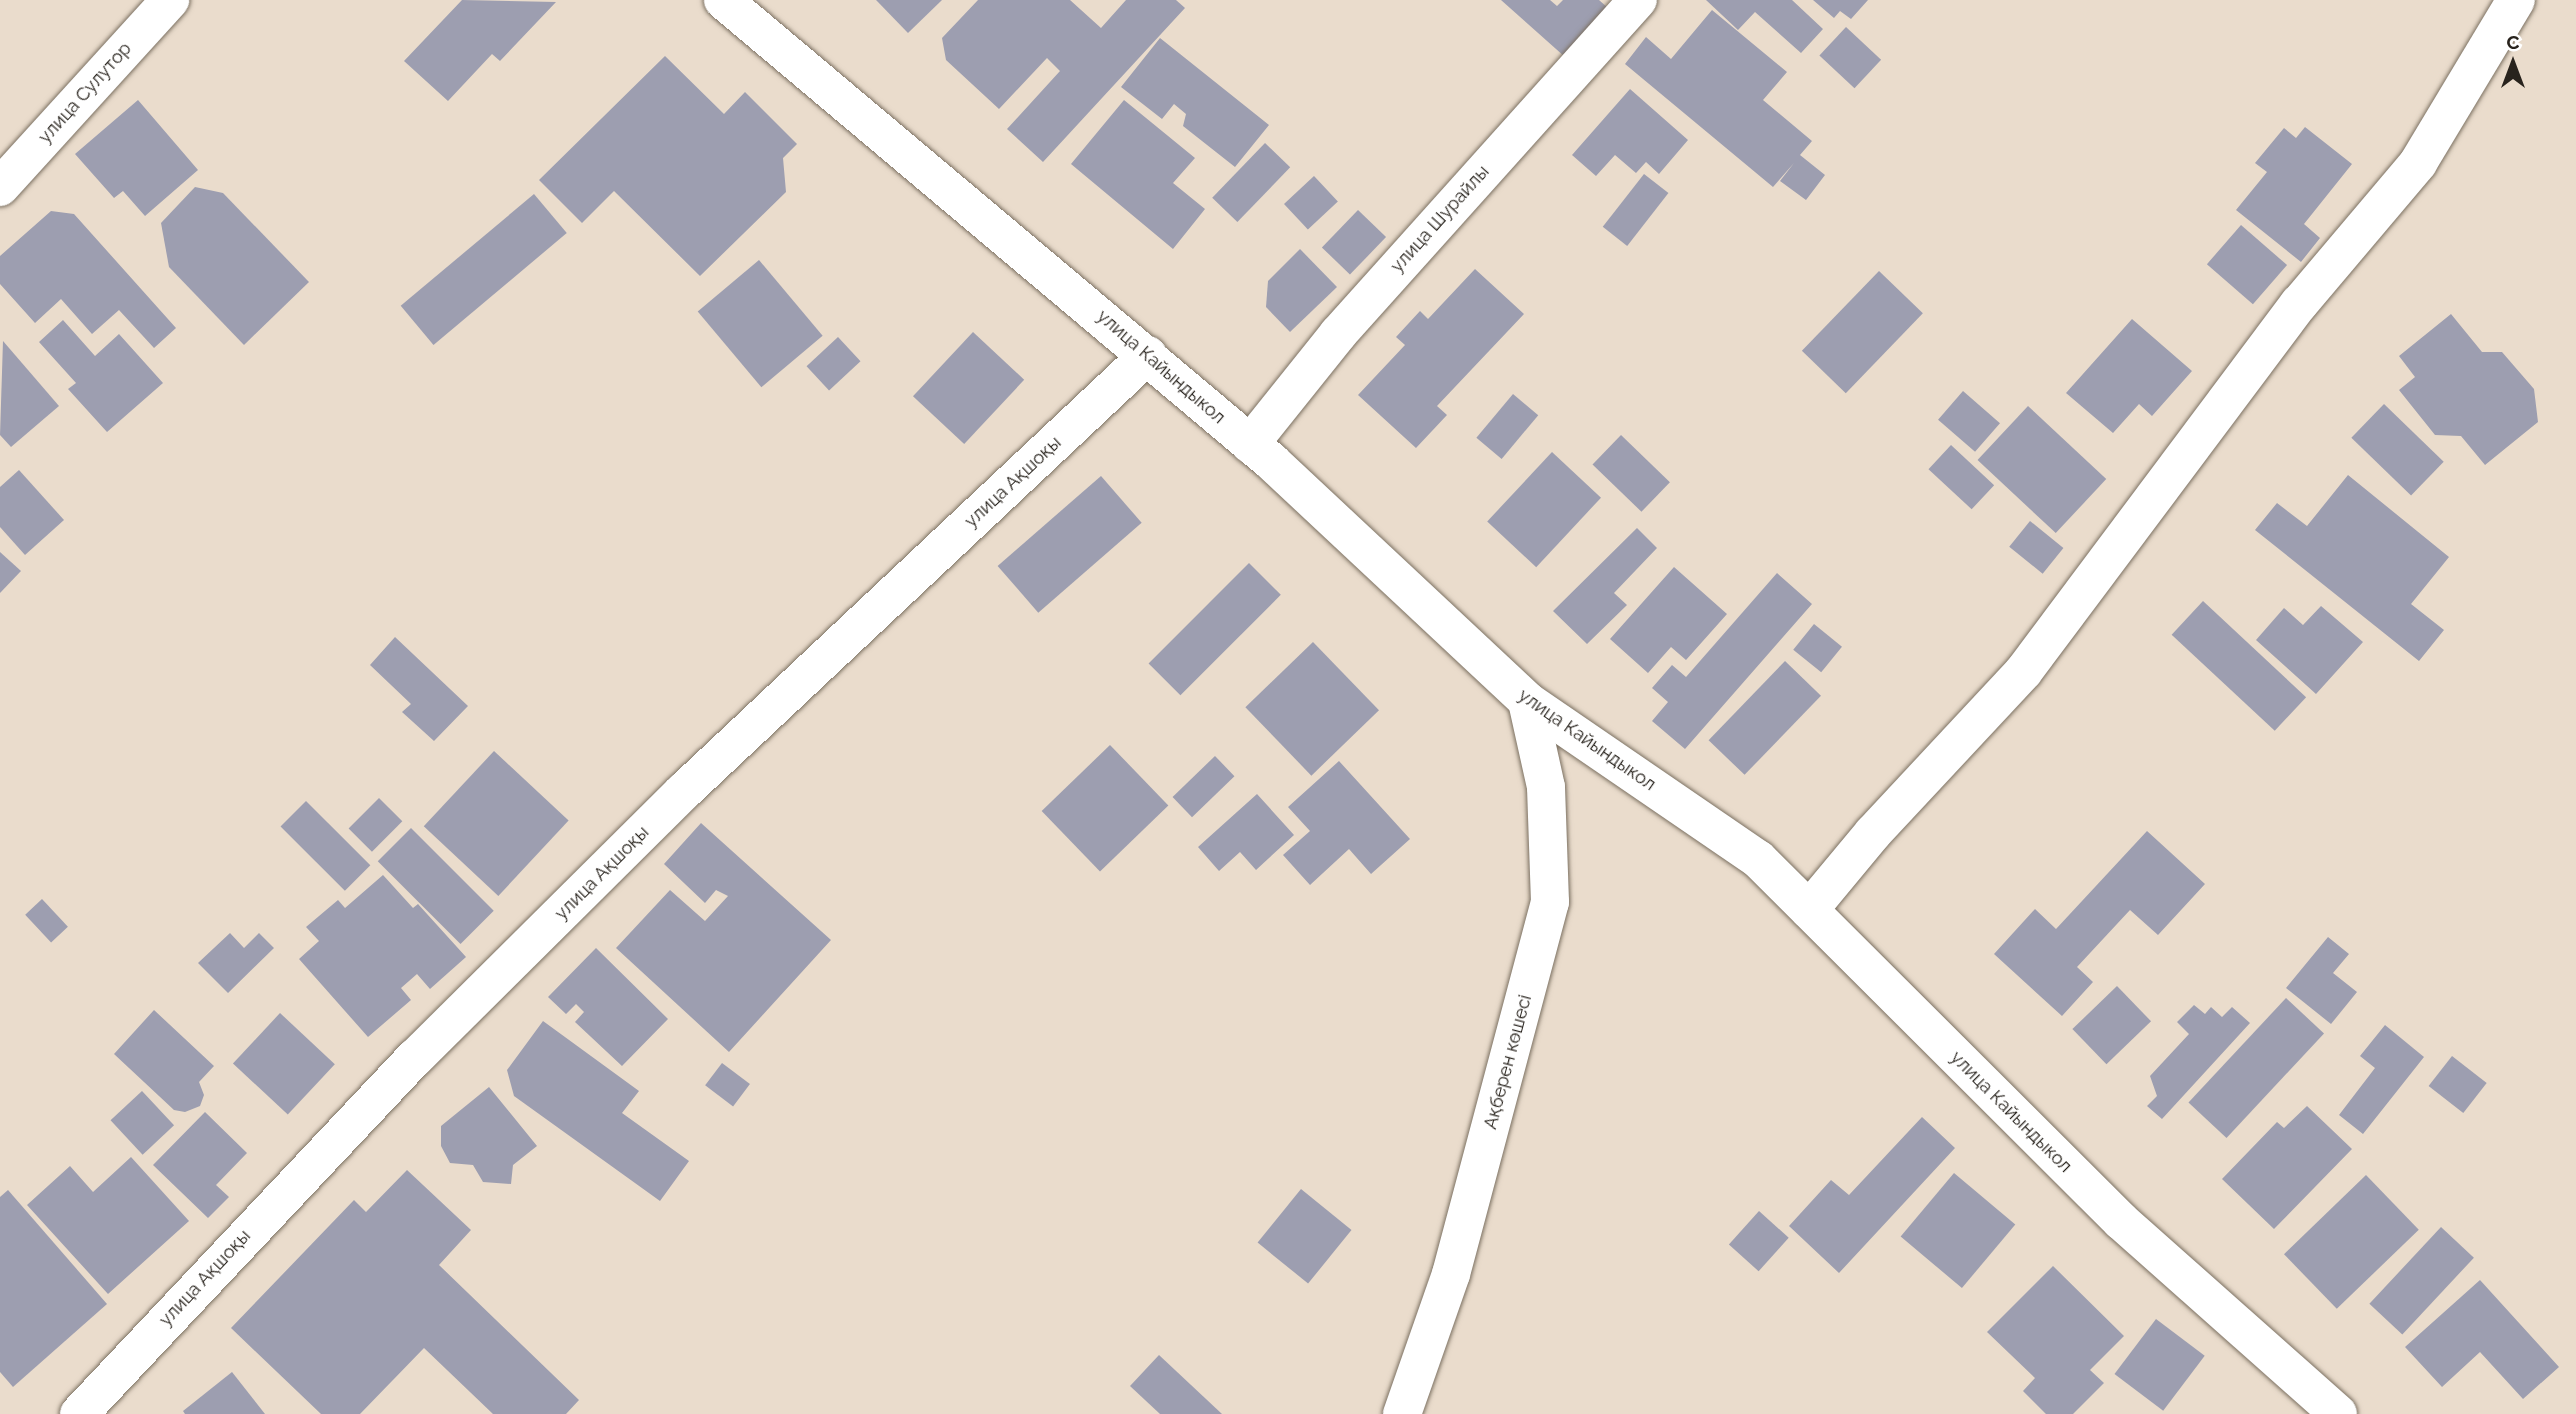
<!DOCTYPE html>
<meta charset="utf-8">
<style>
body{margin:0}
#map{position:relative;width:2576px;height:1414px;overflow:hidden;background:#eadccc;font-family:Raleway,sans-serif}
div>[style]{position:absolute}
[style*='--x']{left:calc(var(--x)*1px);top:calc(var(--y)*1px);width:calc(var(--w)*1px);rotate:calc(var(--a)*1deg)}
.building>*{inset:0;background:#9d9eb0;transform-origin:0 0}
.roads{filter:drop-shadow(0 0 2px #7b7061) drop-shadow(0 0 2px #7b7061)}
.street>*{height:38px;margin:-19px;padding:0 19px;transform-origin:19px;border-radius:19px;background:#fff}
span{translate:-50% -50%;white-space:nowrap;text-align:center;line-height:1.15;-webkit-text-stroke:6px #fff;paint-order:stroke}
.street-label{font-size:18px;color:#28231d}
.north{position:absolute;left:2478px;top:28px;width:70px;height:70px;-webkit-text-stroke:5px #fff;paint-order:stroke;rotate:0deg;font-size:19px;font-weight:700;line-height:28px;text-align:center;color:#28231d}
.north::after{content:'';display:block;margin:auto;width:24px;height:32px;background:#28231d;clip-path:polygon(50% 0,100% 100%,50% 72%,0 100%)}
</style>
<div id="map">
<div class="building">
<div style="clip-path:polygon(462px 0,556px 2px,500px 61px,492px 54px,448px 101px,404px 61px)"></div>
<div style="clip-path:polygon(876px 0,942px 0,908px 33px)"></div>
<div style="clip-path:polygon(978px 0,1070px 0,1101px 28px,1126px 0,1176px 0,1185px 8px,1043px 162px,1007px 129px,1060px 71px,1047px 58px,999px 109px,946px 60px,942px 38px)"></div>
<div style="clip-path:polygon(1501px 0,1550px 0,1557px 6px,1563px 0,1599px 0,1608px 8px,1565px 57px)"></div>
<div style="clip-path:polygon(1706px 0,1792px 0,1823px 29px,1801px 53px,1755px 12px,1738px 30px)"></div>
<div style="clip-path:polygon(1813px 0,1868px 0,1851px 19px,1840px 11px,1834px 18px)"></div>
<div style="clip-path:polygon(1712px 10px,1787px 72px,1763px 100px,1812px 141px,1800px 155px,1825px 175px,1806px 200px,1780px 181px,1794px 163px,1773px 187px,1625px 64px,1646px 37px,1671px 59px)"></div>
<div style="left:1846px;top:27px;width:48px;height:39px;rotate:43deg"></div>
<div style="clip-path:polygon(1160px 38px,1269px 125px,1235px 167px,1183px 126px,1186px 114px,1174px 104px,1162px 119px,1121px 87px)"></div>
<div style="clip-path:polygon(665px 56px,724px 114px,745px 92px,797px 144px,783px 158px,786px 192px,700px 276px,614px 191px,582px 223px,539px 180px)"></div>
<div style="clip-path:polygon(1630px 89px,1688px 140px,1659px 174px,1646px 162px,1636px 173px,1615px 155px,1596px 176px,1572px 155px)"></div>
<div style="clip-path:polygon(138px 100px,198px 170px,145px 216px,123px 191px,114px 198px,75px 154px)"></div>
<div style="clip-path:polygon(1124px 100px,1195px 158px,1173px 183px,1205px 209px,1173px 249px,1071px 164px)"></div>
<div style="clip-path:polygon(2305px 127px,2352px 164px,2304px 224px,2320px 238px,2301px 262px,2236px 210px,2267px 172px,2255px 163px,2284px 128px,2296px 138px)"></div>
<div style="left:1265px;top:143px;width:35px;height:76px;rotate:44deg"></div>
<div style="left:1644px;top:174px;width:31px;height:67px;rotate:38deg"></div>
<div style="left:1314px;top:176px;width:35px;height:41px;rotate:47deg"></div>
<div style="clip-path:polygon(195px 187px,223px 193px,309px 282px,244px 345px,169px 267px,161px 223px)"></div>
<div style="left:534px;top:194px;width:51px;height:174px;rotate:50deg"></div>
<div style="left:1358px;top:210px;width:39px;height:52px;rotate:44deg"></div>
<div style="clip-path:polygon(51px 211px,74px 214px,176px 328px,154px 348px,119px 310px,92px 334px,61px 299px,35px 323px,0 284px,0 256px)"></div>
<div style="left:2241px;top:225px;width:61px;height:52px;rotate:41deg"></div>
<div style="clip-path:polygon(1300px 249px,1337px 287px,1290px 332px,1266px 307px,1268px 281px)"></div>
<div style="left:759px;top:260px;width:99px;height:80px;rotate:50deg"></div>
<div style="clip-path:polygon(1475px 269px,1524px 314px,1437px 406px,1447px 415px,1416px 448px,1358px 395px,1405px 345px,1396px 337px,1420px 311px,1428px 319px)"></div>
<div style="left:1879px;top:271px;width:61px;height:111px;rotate:44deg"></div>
<div style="clip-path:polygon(2451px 314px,2482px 352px,2502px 352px,2534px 389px,2538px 422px,2485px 465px,2461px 436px,2435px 435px,2399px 390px,2415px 377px,2399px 356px)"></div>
<div style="clip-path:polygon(2132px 319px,2192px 371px,2152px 416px,2139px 404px,2113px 433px,2066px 393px)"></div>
<div style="clip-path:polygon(63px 320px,95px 356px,119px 334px,163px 383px,107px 432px,68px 389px,76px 383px,39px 342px)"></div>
<div style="left:973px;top:332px;width:70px;height:88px;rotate:43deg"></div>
<div style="left:838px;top:337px;width:33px;height:43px;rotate:47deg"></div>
<div style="clip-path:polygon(3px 341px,59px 406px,11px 447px,0 435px)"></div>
<div style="left:1963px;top:391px;width:49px;height:38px;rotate:41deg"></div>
<div style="left:1513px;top:394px;width:33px;height:57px;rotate:40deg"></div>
<div style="left:2384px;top:404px;width:83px;height:47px;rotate:44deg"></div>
<div style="left:2028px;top:406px;width:107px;height:74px;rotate:43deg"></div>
<div style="left:1621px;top:435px;width:68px;height:41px;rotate:44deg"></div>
<div style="left:1951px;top:445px;width:59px;height:33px;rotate:43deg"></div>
<div style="left:1552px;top:452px;width:67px;height:95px;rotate:43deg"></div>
<div style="clip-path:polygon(19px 470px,64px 520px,25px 555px,0 527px,0 487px)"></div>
<div style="clip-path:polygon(2348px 475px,2449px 557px,2411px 604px,2444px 630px,2419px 661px,2255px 530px,2277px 503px,2307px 526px)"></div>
<div style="left:1101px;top:476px;width:62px;height:137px;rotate:49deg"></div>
<div style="left:2030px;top:521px;width:43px;height:33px;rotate:39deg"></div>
<div style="clip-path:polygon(1637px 528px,1657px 548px,1614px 593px,1627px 605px,1587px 644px,1553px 611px)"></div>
<div style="clip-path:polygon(0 552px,21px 571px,0 593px)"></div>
<div style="left:1249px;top:563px;width:45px;height:142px;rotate:45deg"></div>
<div style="clip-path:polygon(1674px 567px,1727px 614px,1686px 660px,1671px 647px,1648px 673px,1610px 639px)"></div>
<div style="clip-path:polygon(1777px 573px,1812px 604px,1685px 749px,1652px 721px,1668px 702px,1652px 688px,1672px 665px,1686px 677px)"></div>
<div style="left:2203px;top:601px;width:141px;height:46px;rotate:43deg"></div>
<div style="clip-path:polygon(2321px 606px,2363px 642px,2316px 694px,2256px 640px,2284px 608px,2303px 625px)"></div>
<div style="left:1814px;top:624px;width:36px;height:33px;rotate:39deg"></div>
<div style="clip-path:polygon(395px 637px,468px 706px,434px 741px,402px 712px,411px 704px,370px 665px)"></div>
<div style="left:1313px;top:642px;width:95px;height:94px;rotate:46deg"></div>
<div style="left:1785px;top:661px;width:50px;height:110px;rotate:44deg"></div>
<div style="left:1110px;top:745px;width:84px;height:95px;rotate:46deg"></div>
<div style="left:494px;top:751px;width:102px;height:103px;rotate:43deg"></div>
<div style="left:1215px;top:756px;width:28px;height:59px;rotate:46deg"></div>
<div style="clip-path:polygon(1339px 761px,1410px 839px,1371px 874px,1349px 849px,1310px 885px,1283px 855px,1310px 831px,1288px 807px)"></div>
<div style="clip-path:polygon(1257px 794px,1294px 835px,1256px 870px,1240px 852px,1219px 871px,1198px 847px)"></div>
<div style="left:379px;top:798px;width:33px;height:43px;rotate:45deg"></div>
<div style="left:306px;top:801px;width:91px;height:36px;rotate:45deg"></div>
<div style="clip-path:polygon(701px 823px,831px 940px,729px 1052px,616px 948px,670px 890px,705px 921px,728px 896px,716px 890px,705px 903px,664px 864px)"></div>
<div style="left:411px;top:828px;width:117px;height:47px;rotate:45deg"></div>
<div style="clip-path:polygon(2147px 831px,2205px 884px,2158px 935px,2130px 910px,2077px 967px,2093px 982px,2062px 1016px,1994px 954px,2035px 909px,2056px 929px)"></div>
<div style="clip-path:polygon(383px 875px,413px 908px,418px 904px,466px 957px,430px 989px,417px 974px,401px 988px,411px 1000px,368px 1037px,299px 959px,319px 941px,306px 927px,338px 900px,345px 908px)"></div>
<div style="left:42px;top:899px;width:38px;height:23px;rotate:47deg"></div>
<div style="clip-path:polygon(230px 933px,244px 948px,259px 933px,274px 948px,228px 993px,198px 963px)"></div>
<div style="clip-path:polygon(2328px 937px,2349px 954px,2333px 973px,2357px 992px,2331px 1024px,2286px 988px)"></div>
<div style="clip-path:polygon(596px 948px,668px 1019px,622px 1066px,575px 1022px,584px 1012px,576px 1004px,566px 1014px,548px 997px)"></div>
<div style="left:2117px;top:986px;width:49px;height:62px;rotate:46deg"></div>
<div style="left:2286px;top:998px;width:52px;height:143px;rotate:43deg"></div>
<div style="clip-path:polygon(2194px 1005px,2205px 1014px,2211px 1007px,2222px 1017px,2232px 1007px,2250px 1023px,2162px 1119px,2147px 1106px,2157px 1096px,2150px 1076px,2189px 1034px,2177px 1022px)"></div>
<div style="clip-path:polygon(154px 1010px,214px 1066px,199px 1082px,204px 1095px,200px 1106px,185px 1112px,174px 1110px,114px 1054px)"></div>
<div style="left:280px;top:1013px;width:75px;height:69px;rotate:43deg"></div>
<div style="clip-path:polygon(543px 1021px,639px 1091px,622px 1113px,689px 1161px,660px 1201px,514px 1096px,507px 1070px)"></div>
<div style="clip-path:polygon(2385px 1025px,2424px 1057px,2363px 1134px,2339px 1115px,2375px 1068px,2360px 1056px)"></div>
<div style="left:2452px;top:1056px;width:44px;height:38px;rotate:38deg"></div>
<div style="left:722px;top:1063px;width:35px;height:28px;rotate:37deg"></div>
<div style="clip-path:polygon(489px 1087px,537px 1146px,513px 1165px,511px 1184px,483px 1182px,473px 1165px,450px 1163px,441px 1146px,441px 1126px)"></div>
<div style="left:142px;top:1091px;width:47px;height:43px;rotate:47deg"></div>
<div style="clip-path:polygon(2307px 1106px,2352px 1149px,2274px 1229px,2222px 1179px,2277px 1122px,2284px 1128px)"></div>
<div style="clip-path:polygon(205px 1112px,247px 1153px,216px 1185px,229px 1197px,208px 1218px,153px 1165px)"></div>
<div style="clip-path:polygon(1922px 1117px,1955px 1148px,1839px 1273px,1789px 1226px,1831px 1180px,1849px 1195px)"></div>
<div style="clip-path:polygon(131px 1157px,189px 1221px,108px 1294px,27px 1205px,70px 1166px,93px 1192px)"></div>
<div style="clip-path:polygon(407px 1170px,471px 1230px,439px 1265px,579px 1400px,566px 1414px,493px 1414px,424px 1348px,360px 1414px,321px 1414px,231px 1328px,354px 1200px,366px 1212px)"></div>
<div style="left:1954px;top:1173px;width:80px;height:83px;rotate:40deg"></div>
<div style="left:2366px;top:1175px;width:76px;height:114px;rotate:46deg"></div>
<div style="left:1301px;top:1189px;width:65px;height:69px;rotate:39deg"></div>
<div style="clip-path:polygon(8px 1190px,107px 1304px,13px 1387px,0 1372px,0 1197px)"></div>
<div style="left:1759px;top:1211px;width:40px;height:45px;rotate:42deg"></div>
<div style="left:2441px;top:1227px;width:45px;height:105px;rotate:43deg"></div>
<div style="clip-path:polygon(2053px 1266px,2124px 1336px,2090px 1370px,2104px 1383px,2073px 1414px,2046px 1414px,2023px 1391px,2035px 1378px,1987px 1332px)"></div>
<div style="clip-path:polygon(2480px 1280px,2559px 1367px,2523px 1399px,2480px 1352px,2442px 1387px,2405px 1347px)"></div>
<div style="left:2156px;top:1319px;width:61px;height:69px;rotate:37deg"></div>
<div style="clip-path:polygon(1159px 1355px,1222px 1414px,1160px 1414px,1130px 1386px)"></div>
<div style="clip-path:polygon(232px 1372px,265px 1414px,185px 1414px,183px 1411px)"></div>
</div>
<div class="roads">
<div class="street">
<div style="--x:723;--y:0;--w:718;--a:40.08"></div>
<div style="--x:1272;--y:462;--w:349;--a:43.1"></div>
<div style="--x:1527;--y:701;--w:280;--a:34.4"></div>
<div style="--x:1758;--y:859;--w:513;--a:44.92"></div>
<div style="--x:2121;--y:1221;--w:290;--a:41.6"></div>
<div style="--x:0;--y:187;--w:253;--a:-47.7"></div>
<div style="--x:1250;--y:444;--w:141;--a:-51.3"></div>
<div style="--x:1338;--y:334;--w:449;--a:-48.1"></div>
<div style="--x:1809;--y:910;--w:100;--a:-50.3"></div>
<div style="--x:1873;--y:833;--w:221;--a:-47"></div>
<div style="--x:2024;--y:671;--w:459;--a:-53.2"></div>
<div style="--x:2299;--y:304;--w:185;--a:-49.8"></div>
<div style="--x:2418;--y:163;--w:190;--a:-59"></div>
<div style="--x:79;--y:1414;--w:490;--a:-46.7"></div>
<div style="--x:415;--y:1058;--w:378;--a:-44.8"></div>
<div style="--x:683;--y:792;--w:638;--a:-43.22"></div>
<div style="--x:1402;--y:1414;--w:148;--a:-70.7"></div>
<div style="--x:1451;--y:1274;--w:385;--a:-75.1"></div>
<div style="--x:1550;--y:902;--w:115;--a:-92"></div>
<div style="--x:1546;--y:787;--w:88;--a:-102.5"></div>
</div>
</div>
<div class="street-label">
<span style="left:85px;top:93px;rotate:-48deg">улица Сулутор</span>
<span style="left:1440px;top:219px;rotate:-48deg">улица Шурайлы</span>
<span style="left:1161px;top:367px;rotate:41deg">улица Кайындыкол</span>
<span style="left:1013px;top:482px;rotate:-43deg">улица Ақшоқы</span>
<span style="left:1587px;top:740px;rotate:35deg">улица Кайындыкол</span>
<span style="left:602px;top:873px;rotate:-45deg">улица Ақшоқы</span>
<span style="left:1508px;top:1062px;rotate:-75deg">Ақберен көшесі</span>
<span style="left:2011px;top:1112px;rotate:45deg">улица Кайындыкол</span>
<span style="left:205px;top:1278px;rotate:-47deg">улица Ақшоқы</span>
</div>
<div class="north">С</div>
</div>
